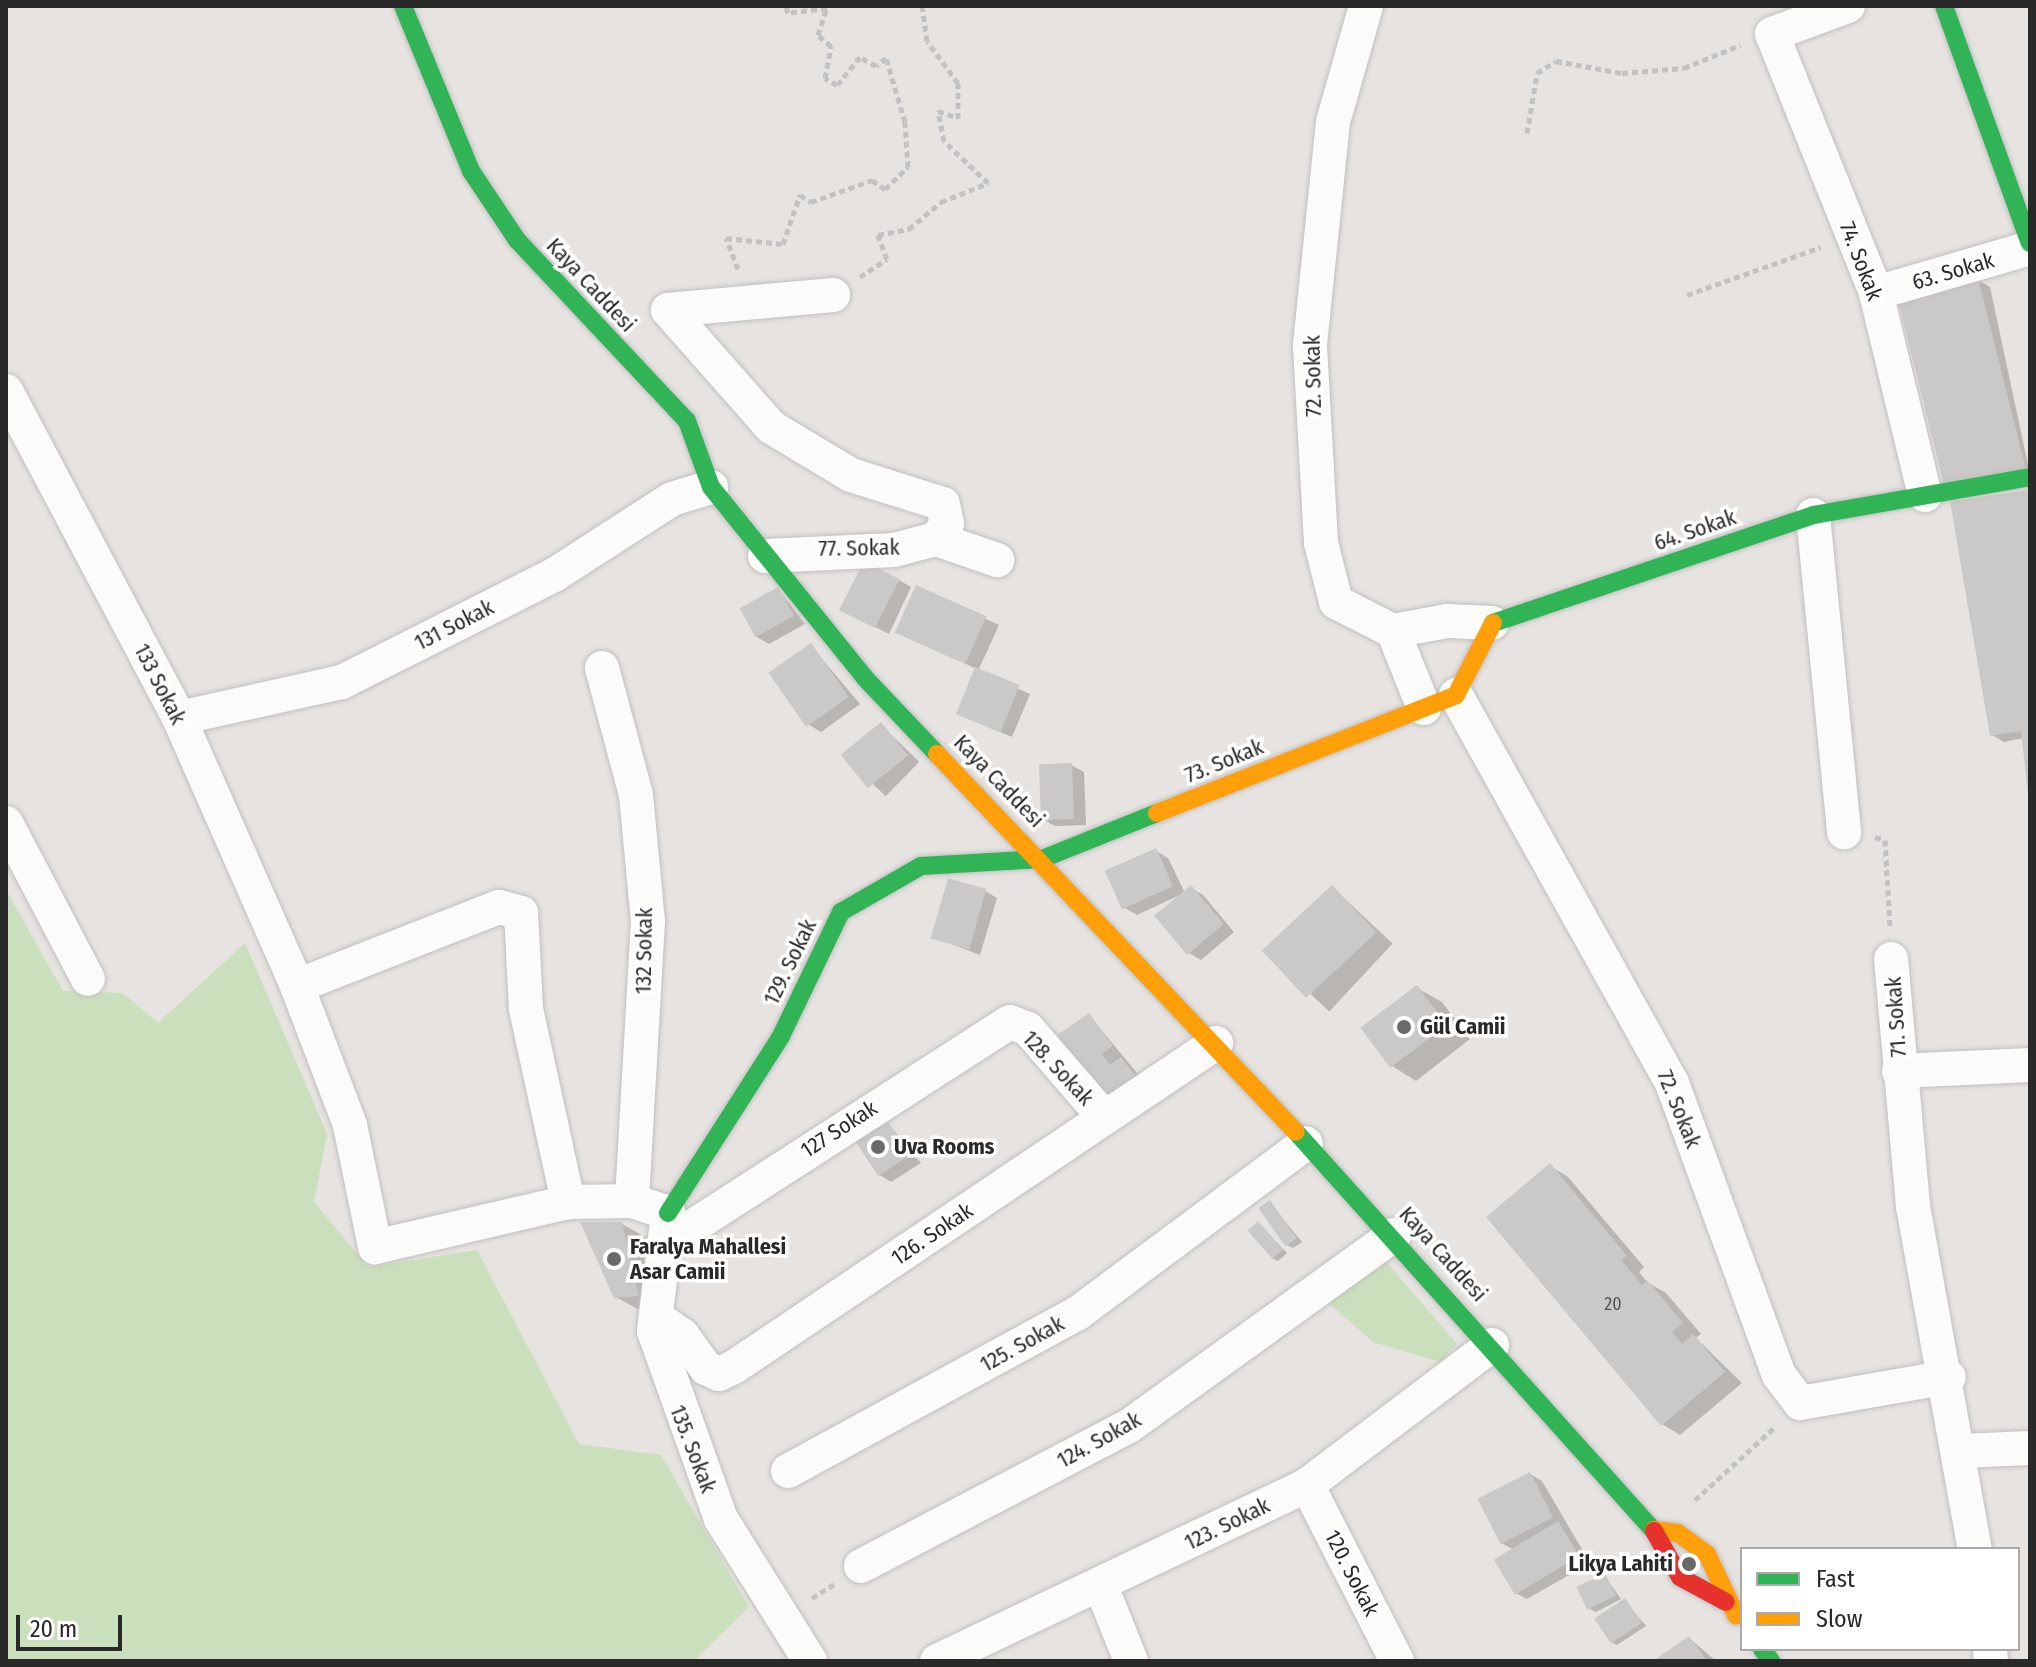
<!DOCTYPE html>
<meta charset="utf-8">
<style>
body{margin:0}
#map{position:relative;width:2036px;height:1667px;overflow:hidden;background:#e6e3e0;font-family:"Fira Sans Condensed",sans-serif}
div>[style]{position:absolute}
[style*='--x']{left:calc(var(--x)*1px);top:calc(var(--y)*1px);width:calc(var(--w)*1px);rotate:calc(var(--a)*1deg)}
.green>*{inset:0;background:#cadfbb}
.shadow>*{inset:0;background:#0003;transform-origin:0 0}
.building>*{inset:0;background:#cbc9c7;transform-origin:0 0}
.path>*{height:5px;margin-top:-2.5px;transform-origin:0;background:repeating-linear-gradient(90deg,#c3c2c2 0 6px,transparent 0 10px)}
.roads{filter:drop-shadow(0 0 2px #c1c0c1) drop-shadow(0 0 2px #c1c0c1)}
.street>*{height:34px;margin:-17px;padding:0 17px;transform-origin:17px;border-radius:17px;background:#fbfbfa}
.fast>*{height:18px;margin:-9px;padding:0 9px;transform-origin:9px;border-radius:9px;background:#30b455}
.slow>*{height:18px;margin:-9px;padding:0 9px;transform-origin:9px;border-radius:9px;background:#ff9f0a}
.jam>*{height:18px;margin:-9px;padding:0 9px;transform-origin:9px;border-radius:9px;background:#e5322d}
.dots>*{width:22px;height:22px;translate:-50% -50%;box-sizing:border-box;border:4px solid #fff;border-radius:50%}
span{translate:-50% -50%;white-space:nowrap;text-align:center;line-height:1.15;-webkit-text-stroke:7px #fff;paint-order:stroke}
.number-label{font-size:18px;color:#535352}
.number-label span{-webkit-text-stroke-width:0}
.street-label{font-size:22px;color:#292929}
.poi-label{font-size:22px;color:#292929;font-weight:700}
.left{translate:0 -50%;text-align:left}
.right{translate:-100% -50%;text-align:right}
.frame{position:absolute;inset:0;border:8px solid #292929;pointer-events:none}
.legend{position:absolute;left:1740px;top:1547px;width:280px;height:104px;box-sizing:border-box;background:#fff;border:2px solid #a9a9a9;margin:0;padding:10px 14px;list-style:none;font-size:24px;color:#292929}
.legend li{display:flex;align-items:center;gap:16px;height:40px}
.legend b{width:40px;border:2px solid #a9a9a9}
.scale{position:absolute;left:16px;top:1615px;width:106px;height:36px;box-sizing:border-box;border:4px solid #292929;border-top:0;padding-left:10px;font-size:24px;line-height:28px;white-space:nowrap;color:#292929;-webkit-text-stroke:6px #fff;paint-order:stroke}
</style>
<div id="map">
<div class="green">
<div style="clip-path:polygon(6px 890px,63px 991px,123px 993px,158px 1023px,245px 943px,327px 1134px,314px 1202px,368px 1267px,477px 1250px,579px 1444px,661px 1455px,749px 1607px,694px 1661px,6px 1661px)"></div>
<div style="clip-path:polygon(1382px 1257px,1457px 1344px,1440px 1362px,1373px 1342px,1325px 1300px)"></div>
</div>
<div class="shadow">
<div style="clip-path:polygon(1978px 280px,1990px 287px,2030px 474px,1952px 491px)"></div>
<div style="clip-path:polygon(2030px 492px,2030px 794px,2024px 738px,2004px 742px,1992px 735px)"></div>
<div style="clip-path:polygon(899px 580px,911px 587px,889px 634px,855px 617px)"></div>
<div style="clip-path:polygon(917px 587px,999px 625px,978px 671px,1030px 694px,1012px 737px,971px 720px,977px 669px,910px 639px)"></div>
<div style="clip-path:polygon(778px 589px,805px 624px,769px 644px,757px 637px)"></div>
<div style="clip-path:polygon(811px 646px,860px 704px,821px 732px,809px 725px)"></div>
<div style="left:881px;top:725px;width:53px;height:48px;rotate:44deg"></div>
<div style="clip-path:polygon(1071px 765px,1084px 772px,1086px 825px,1055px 826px,1042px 819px)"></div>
<div style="clip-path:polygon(1156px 851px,1168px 858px,1185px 893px,1191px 888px,1203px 895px,1234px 932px,1201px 960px,1189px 953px,1182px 894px,1137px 915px,1125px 908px)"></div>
<div style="left:1332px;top:887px;width:83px;height:93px;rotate:43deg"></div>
<div style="clip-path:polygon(985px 891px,997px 898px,980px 955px,933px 937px)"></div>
<div style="clip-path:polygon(1417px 988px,1442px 1002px,1470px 1039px,1416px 1081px,1392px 1066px)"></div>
<div style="clip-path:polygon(1089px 1015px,1147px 1085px,1113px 1109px)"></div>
<div style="clip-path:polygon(887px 1122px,921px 1163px,891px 1182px,878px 1174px)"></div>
<div style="clip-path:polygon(1550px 1166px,1568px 1177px,1644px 1267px,1639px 1272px,1647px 1282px,1666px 1293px,1701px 1334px,1696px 1338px,1742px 1383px,1680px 1435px,1662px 1424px)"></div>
<div style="clip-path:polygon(1270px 1203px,1302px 1242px,1293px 1248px,1287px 1245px)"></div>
<div style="clip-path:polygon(1258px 1223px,1287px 1253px,1278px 1261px,1272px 1258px)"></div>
<div style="clip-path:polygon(622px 1224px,647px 1238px,663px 1310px,641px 1311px,616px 1297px)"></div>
<div style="clip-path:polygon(1530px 1474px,1542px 1481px,1590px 1563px,1527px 1599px,1514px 1592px,1512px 1549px,1501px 1543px)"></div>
<div style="clip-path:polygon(1604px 1575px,1621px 1599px,1596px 1612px,1590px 1609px)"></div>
<div style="clip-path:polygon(1625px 1601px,1646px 1626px,1617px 1645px,1611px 1642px)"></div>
<div style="clip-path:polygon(1689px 1638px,1716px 1661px,1656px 1661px)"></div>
</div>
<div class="building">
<div style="left:1978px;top:278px;width:195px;height:83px;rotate:76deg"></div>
<div style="clip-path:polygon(2030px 490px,2030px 794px,2028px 794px,2021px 731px,1990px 736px,1950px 501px)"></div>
<div style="left:864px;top:561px;width:40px;height:55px;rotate:27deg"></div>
<div style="left:916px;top:585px;width:77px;height:52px;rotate:24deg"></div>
<div style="left:778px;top:587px;width:33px;height:44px;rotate:61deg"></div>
<div style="left:811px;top:643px;width:66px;height:52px;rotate:55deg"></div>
<div style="left:975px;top:667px;width:48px;height:51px;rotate:22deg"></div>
<div style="left:881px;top:722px;width:43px;height:52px;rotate:51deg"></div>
<div style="left:1072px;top:763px;width:56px;height:33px;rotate:88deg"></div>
<div style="left:1156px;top:848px;width:42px;height:56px;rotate:66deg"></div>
<div style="left:948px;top:878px;width:40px;height:63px;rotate:16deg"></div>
<div style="left:1191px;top:885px;width:51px;height:48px;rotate:50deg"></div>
<div style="left:1332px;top:885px;width:65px;height:96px;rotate:47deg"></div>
<div style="left:1417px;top:985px;width:50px;height:71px;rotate:53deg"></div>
<div style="clip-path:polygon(1089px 1013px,1113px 1046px,1102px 1054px,1110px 1065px,1121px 1057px,1136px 1077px,1100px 1103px,1053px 1038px)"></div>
<div style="left:887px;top:1120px;width:42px;height:38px;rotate:57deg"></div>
<div style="clip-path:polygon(1550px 1163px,1627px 1256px,1621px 1260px,1642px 1285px,1647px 1280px,1683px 1323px,1672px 1332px,1682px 1344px,1693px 1334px,1725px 1372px,1661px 1426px,1486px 1217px)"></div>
<div style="left:1270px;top:1200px;width:47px;height:14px;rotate:55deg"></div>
<div style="left:1258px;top:1221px;width:38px;height:14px;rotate:49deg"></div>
<div style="clip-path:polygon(580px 1222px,622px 1222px,639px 1296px,614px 1298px)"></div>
<div style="left:1530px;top:1472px;width:51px;height:59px;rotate:63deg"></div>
<div style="left:1558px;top:1521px;width:41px;height:75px;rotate:59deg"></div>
<div style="left:1605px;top:1573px;width:25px;height:32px;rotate:64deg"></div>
<div style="left:1625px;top:1598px;width:30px;height:37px;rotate:56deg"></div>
<div style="clip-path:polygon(1689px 1636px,1707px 1661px,1653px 1661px)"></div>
</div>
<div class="path">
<div style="--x:1527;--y:133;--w:61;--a:-80.5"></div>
<div style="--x:1537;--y:73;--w:22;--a:-32"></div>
<div style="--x:1556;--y:61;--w:67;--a:10.3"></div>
<div style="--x:1622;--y:73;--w:62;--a:-4.6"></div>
<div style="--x:1684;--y:68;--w:61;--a:-22"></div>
<div style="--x:738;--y:269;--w:33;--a:-111"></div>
<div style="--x:726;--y:238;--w:57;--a:6"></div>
<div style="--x:783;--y:244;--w:52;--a:-70.9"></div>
<div style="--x:800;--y:195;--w:13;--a:32"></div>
<div style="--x:811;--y:202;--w:65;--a:-19.8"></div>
<div style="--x:872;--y:180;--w:16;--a:35"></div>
<div style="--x:885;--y:189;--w:32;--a:-44"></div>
<div style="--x:908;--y:167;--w:45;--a:-93.8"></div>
<div style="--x:905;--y:122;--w:67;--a:-106.5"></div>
<div style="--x:886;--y:58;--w:13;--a:141"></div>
<div style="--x:876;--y:66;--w:18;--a:-151"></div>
<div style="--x:860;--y:57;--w:36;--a:129"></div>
<div style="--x:837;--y:85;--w:14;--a:-150"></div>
<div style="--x:825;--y:78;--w:33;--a:-79"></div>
<div style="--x:831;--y:46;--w:17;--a:-140"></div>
<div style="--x:818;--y:35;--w:28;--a:-72"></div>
<div style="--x:827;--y:8;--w:39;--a:173"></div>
<div style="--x:788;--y:13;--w:7;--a:-106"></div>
<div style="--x:860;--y:277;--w:32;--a:-34"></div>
<div style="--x:887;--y:259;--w:26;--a:-111"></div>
<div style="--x:878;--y:235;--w:32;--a:-11"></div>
<div style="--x:909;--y:229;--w:42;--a:-40.2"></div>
<div style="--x:941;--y:202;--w:51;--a:-22"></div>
<div style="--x:988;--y:183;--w:61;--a:-136.3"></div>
<div style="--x:944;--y:141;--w:31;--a:-101"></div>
<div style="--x:938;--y:111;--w:21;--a:19"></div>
<div style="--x:958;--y:118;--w:35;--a:-90"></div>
<div style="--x:958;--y:83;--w:52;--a:-126.4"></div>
<div style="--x:927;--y:41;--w:35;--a:-98"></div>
<div style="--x:1687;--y:295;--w:142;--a:-19.7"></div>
<div style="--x:1875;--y:837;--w:10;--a:17"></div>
<div style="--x:1885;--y:840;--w:86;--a:86.7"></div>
<div style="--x:1695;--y:1500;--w:110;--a:-42.4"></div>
<div style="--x:812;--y:1598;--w:26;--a:-32"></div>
</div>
<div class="roads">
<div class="street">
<div style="--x:1366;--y:6;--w:121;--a:105.9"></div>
<div style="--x:1333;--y:122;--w:225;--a:95.9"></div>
<div style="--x:1310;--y:346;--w:197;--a:86.8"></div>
<div style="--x:1321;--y:543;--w:61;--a:75.7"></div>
<div style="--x:1336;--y:602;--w:64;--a:27"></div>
<div style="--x:1393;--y:631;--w:83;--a:68.1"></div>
<div style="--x:1848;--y:6;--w:81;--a:159.8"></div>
<div style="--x:1772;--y:34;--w:279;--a:68.1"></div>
<div style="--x:1876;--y:293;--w:208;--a:76.4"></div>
<div style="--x:1876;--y:293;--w:160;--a:-16.3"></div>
<div style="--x:668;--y:310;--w:156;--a:48.6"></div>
<div style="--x:771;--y:427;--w:93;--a:31"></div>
<div style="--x:851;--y:475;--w:96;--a:17.5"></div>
<div style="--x:943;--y:504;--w:20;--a:79"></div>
<div style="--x:947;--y:524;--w:19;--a:126"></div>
<div style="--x:668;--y:310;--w:166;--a:-5.2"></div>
<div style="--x:6;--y:391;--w:370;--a:62.1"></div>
<div style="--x:179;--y:718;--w:293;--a:66.2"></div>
<div style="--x:297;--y:986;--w:149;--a:69.1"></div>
<div style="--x:350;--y:1125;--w:125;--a:78.4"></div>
<div style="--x:375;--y:1247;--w:198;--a:-13.1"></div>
<div style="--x:1813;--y:515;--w:319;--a:84.4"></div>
<div style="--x:765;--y:556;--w:129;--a:-2.7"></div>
<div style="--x:894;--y:550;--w:43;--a:-14.7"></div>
<div style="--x:936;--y:539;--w:65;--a:19"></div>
<div style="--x:1393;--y:631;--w:55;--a:-10.5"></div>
<div style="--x:1447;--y:621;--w:45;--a:2.5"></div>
<div style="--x:602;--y:668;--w:131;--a:75"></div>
<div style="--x:636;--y:795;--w:127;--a:84.6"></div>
<div style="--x:648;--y:921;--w:280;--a:93.3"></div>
<div style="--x:632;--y:1201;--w:38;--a:18"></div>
<div style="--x:668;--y:1213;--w:119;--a:96.8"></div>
<div style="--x:654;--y:1331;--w:200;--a:70.4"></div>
<div style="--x:721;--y:1519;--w:168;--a:57.9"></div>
<div style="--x:1456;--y:695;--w:444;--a:60.9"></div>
<div style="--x:1672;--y:1083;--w:311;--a:69.9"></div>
<div style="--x:1779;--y:1375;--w:35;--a:53"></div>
<div style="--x:1800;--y:1403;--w:151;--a:-9.9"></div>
<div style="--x:179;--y:718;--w:167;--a:-12.5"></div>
<div style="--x:342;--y:682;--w:237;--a:-26.8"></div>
<div style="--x:554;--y:575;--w:140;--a:-32.8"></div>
<div style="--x:672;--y:499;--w:41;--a:-17.1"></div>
<div style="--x:6;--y:823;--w:176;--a:62.3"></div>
<div style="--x:1891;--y:959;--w:248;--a:84.9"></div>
<div style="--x:1913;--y:1206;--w:349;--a:79.8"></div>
<div style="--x:297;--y:986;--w:217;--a:-21.4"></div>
<div style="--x:499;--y:907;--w:23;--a:15"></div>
<div style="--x:521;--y:913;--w:96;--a:87"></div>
<div style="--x:526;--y:1009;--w:198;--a:77.7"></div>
<div style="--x:568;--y:1202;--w:64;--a:-0.9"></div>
<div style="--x:1899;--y:1071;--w:131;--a:-2.6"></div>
<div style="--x:670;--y:1241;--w:404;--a:-32.8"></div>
<div style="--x:1010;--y:1022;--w:19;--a:21"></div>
<div style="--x:1028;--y:1029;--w:116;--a:49.2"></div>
<div style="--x:656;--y:1317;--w:32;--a:35"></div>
<div style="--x:682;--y:1335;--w:41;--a:54"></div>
<div style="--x:706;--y:1368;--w:14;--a:25"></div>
<div style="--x:719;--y:1374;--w:17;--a:-25"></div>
<div style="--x:734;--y:1367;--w:581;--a:-33.91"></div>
<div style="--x:1961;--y:1451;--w:69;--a:-2.5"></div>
<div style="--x:788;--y:1471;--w:330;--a:-28.6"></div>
<div style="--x:1078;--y:1313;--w:284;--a:-36.7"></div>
<div style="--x:1307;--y:1485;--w:198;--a:62.9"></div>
<div style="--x:861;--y:1566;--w:302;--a:-27.6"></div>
<div style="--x:1129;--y:1426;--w:327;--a:-35.8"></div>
<div style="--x:1101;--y:1586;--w:81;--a:68.2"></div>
<div style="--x:1990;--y:1649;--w:12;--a:85"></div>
<div style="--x:937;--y:1661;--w:410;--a:-25.4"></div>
<div style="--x:1307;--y:1485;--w:232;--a:-37.1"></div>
</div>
<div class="fast">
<div style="--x:403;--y:6;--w:178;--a:67.6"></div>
<div style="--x:471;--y:171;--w:83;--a:56.3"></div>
<div style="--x:517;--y:240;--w:248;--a:46.8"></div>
<div style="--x:687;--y:421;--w:70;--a:70"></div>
<div style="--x:711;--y:487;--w:245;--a:51.1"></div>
<div style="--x:865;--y:678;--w:105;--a:46.5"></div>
<div style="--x:1944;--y:6;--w:252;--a:70.1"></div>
<div style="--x:1493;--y:623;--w:338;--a:-18.6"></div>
<div style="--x:1813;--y:515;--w:220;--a:-9.9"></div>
<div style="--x:1296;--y:1132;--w:536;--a:48.1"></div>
<div style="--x:668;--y:1213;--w:210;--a:-57.4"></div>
<div style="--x:781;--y:1036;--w:138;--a:-64.2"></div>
<div style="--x:841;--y:912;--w:92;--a:-29.9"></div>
<div style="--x:921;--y:866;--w:121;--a:-3.3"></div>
<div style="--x:1042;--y:859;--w:124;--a:-21.8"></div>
<div style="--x:1762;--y:1649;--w:15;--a:53"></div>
</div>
<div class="slow">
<div style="--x:937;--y:754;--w:521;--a:46.48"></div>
<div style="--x:1157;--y:813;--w:321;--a:-21.5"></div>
<div style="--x:1456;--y:695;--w:81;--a:-62.8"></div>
<div style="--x:1654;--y:1530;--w:24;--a:7"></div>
<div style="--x:1678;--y:1533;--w:36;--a:36"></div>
<div style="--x:1707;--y:1554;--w:68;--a:64.6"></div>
</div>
<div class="jam">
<div style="--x:1654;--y:1531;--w:53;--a:60.5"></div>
<div style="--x:1680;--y:1577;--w:52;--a:28.5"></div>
</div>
</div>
<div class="dots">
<div style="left:1404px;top:1027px;background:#6b6a69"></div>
<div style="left:878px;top:1147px;background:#6b6a69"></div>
<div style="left:614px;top:1259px;background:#6b6a69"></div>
<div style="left:1689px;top:1564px;background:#6b6a69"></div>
</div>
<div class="number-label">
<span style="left:1613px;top:1304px">20</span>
</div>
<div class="street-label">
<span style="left:1861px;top:261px;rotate:69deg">74. Sokak</span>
<span style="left:1953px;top:271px;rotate:-16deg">63. Sokak</span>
<span style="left:591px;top:285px;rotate:47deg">Kaya Caddesi</span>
<span style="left:1313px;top:376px;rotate:-91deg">72. Sokak</span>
<span style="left:1695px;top:530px;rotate:-19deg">64. Sokak</span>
<span style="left:859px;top:548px;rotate:-1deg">77. Sokak</span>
<span style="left:454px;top:625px;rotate:-27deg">131 Sokak</span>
<span style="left:160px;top:684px;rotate:63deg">133 Sokak</span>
<span style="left:1224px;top:761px;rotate:-22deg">73. Sokak</span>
<span style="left:999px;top:781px;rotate:46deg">Kaya Caddesi</span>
<span style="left:644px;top:951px;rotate:-89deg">132 Sokak</span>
<span style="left:790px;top:962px;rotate:-64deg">129. Sokak</span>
<span style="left:1896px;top:1017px;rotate:-94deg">71. Sokak</span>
<span style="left:1058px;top:1068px;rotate:47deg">128. Sokak</span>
<span style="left:1679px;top:1109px;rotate:68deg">72. Sokak</span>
<span style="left:839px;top:1129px;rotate:-33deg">127 Sokak</span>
<span style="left:932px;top:1234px;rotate:-34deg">126. Sokak</span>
<span style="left:1443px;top:1254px;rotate:48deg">Kaya Caddesi</span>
<span style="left:1022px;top:1344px;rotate:-29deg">125. Sokak</span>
<span style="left:1099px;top:1440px;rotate:-29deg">124. Sokak</span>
<span style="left:693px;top:1449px;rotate:69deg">135. Sokak</span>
<span style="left:1227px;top:1524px;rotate:-26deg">123. Sokak</span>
<span style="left:1352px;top:1573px;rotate:63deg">120. Sokak</span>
</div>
<div class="poi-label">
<span class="left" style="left:1420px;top:1027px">Gül Camii</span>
<span class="left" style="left:894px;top:1147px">Uva Rooms</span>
<span class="left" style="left:630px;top:1259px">Faralya Mahallesi<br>Asar Camii</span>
<span class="right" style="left:1673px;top:1564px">Likya Lahiti</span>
</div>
<div class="frame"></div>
<ul class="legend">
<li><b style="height:10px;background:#30b455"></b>Fast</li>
<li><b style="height:10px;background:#ff9f0a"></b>Slow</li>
</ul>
<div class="scale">20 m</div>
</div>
